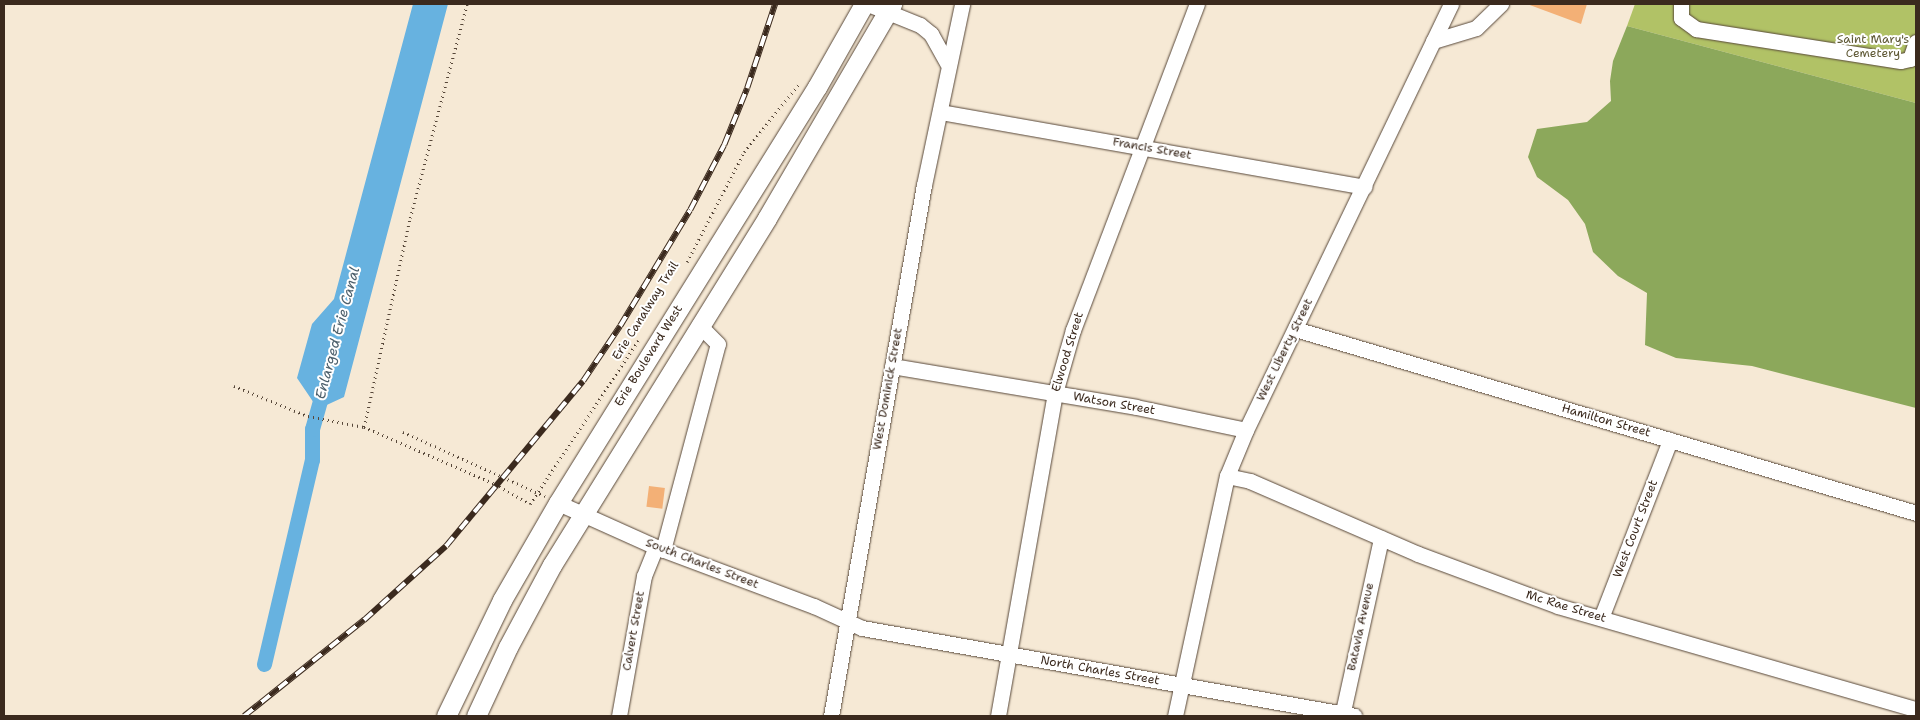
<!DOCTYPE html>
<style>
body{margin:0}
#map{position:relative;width:1920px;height:720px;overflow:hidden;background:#f6e9d5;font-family:"Shantell Sans",sans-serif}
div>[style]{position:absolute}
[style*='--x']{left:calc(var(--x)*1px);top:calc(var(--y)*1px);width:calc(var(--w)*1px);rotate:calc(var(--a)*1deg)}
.green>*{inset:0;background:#b1c266}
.forest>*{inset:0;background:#8ca85b}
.water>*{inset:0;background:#67b2e0}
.canal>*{height:15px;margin:-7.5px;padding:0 7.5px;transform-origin:7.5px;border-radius:7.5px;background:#67b2e0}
.building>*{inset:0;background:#f3b076;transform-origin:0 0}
.path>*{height:2.5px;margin-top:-1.25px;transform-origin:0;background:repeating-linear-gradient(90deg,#574739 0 1px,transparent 0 5px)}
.roads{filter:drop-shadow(0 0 1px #574739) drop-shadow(0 0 1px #574739)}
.minor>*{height:15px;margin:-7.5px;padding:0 7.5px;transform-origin:7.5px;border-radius:7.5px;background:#fff}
.major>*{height:19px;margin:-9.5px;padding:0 9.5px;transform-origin:9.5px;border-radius:9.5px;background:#fff}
.rail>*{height:5.5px;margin-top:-2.75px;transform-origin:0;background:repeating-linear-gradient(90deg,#fff 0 11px,#3b2a1e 0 22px);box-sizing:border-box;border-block:1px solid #3b2a1e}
span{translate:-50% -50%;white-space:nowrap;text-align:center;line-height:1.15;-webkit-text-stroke:4px #fff;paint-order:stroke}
.park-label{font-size:12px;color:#5e5834}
.street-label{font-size:12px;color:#3b2a1e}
.water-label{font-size:14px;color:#4d606c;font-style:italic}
.frame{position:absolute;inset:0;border:5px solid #3b2a1e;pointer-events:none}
</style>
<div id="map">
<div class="green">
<div style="clip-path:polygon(1635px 4px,1916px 4px,1916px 103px,1627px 26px)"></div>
</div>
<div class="forest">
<div style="clip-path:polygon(1627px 26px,1916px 103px,1916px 408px,1752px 366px,1676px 358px,1645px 345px,1647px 293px,1618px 276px,1593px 252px,1585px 224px,1568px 200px,1537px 177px,1528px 157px,1537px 129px,1587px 122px,1611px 101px,1610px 81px,1613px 61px)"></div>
</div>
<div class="water">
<div style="clip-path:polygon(413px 4px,448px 4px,344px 397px,318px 409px,297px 378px,312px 324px,334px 299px)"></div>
</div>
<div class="canal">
<div style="--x:264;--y:664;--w:210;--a:-76.8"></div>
<div style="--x:312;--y:460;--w:31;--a:-90"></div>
<div style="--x:312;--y:429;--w:41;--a:-74.2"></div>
</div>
<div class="building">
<div style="clip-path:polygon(1527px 4px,1587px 4px,1581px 24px)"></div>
<div style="left:649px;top:486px;width:16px;height:21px;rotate:7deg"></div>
</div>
<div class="path">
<div style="--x:687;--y:262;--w:124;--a:-62.6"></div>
<div style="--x:744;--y:152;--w:86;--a:-51.1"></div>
<div style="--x:234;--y:386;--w:80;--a:22.1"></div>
<div style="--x:308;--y:416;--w:57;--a:11.1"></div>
<div style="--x:364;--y:427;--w:143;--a:23.5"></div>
<div style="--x:495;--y:484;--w:40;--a:29.7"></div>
<div style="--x:530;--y:504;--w:196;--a:-56.5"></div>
<div style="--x:364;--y:427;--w:214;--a:-77.6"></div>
<div style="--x:410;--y:218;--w:221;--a:-75.1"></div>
<div style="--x:403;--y:432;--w:156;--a:24.3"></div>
</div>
<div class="roads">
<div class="minor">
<div style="--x:868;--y:4;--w:56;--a:22"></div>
<div style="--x:920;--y:25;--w:14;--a:39"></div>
<div style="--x:931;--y:34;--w:33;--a:61"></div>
<div style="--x:1681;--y:4;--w:14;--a:90"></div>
<div style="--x:1681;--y:18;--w:19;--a:36"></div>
<div style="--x:1696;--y:29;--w:207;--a:8.9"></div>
<div style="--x:1901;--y:61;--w:9;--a:-13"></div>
<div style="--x:1910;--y:59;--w:18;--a:-71"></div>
<div style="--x:1433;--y:41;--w:45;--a:-16.8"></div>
<div style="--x:1476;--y:28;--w:35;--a:-44"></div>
<div style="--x:940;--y:112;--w:431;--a:10"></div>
<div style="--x:1295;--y:329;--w:648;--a:16.5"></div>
<div style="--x:892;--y:366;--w:247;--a:9.5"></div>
<div style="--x:1136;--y:407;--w:112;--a:11.8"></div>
<div style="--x:1227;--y:476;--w:24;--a:12"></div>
<div style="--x:1250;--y:481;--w:183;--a:23.5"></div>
<div style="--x:1418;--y:554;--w:149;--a:20.4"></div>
<div style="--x:1558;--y:606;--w:373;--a:16.1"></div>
<div style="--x:558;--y:503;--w:107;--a:24.2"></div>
<div style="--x:656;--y:547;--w:169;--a:20.5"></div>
<div style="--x:814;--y:606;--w:53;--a:24.6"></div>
<div style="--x:862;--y:628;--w:500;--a:10.1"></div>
<div style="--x:663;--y:550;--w:213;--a:-75.1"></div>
<div style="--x:718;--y:344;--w:27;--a:-135"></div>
<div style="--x:1601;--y:618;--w:191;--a:-68.8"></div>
<div style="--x:619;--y:716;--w:142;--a:-79.9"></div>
<div style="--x:644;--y:576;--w:31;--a:-68"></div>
<div style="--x:831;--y:716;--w:539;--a:-80.07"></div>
<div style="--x:924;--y:185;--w:185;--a:-78.1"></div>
<div style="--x:998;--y:716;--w:328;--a:-80"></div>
<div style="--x:1055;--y:393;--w:66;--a:-74.1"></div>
<div style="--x:1073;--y:330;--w:349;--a:-69.2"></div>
<div style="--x:1175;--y:716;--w:246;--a:-77.8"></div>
<div style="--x:1227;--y:476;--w:50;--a:-67.6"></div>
<div style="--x:1246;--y:430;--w:473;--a:-64.3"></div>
<div style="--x:1342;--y:716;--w:182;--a:-77.6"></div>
</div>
<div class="major">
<div style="--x:446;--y:716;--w:129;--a:-64.2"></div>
<div style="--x:502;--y:600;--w:112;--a:-60"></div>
<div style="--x:558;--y:503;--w:490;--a:-58.1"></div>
<div style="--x:817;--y:87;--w:95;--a:-60.5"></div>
<div style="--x:476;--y:716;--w:76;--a:-65.1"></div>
<div style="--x:508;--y:647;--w:93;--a:-61.8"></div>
<div style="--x:552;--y:565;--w:408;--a:-58.2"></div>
<div style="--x:767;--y:218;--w:248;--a:-59.7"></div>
</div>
</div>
<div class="rail">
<div style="--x:244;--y:716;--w:154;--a:-38.7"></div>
<div style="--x:364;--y:620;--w:110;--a:-42.1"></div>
<div style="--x:446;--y:546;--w:214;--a:-50.3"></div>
<div style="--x:583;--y:381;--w:66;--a:-56.1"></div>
<div style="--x:620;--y:326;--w:135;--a:-58.9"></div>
<div style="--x:690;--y:210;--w:73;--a:-62.4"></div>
<div style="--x:724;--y:145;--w:61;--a:-68"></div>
<div style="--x:747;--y:88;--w:89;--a:-71.6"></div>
</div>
<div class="park-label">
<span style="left:1873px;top:47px">Saint Mary's<br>Cemetery</span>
</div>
<div class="street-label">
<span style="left:1152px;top:149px;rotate:10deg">Francis Street</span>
<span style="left:646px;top:311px;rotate:-58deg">Erie Canalway Trail</span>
<span style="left:1285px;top:350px;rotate:-64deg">West Liberty Street</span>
<span style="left:1068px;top:352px;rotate:-73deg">Elwood Street</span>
<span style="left:649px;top:356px;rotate:-58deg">Erie Boulevard West</span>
<span style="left:888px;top:389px;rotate:-80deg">West Dominick Street</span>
<span style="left:1114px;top:404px;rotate:10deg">Watson Street</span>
<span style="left:1606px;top:421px;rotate:16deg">Hamilton Street</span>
<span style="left:1636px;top:529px;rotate:-69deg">West Court Street</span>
<span style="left:702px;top:564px;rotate:21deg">South Charles Street</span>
<span style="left:1566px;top:607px;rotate:17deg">Mc Rae Street</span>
<span style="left:1361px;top:627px;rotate:-78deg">Batavia Avenue</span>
<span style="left:634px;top:631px;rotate:-80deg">Calvert Street</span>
<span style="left:1100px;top:671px;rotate:10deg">North Charles Street</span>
</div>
<div class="water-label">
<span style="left:337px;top:333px;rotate:-75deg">Enlarged Erie Canal</span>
</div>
<div class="frame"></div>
</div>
